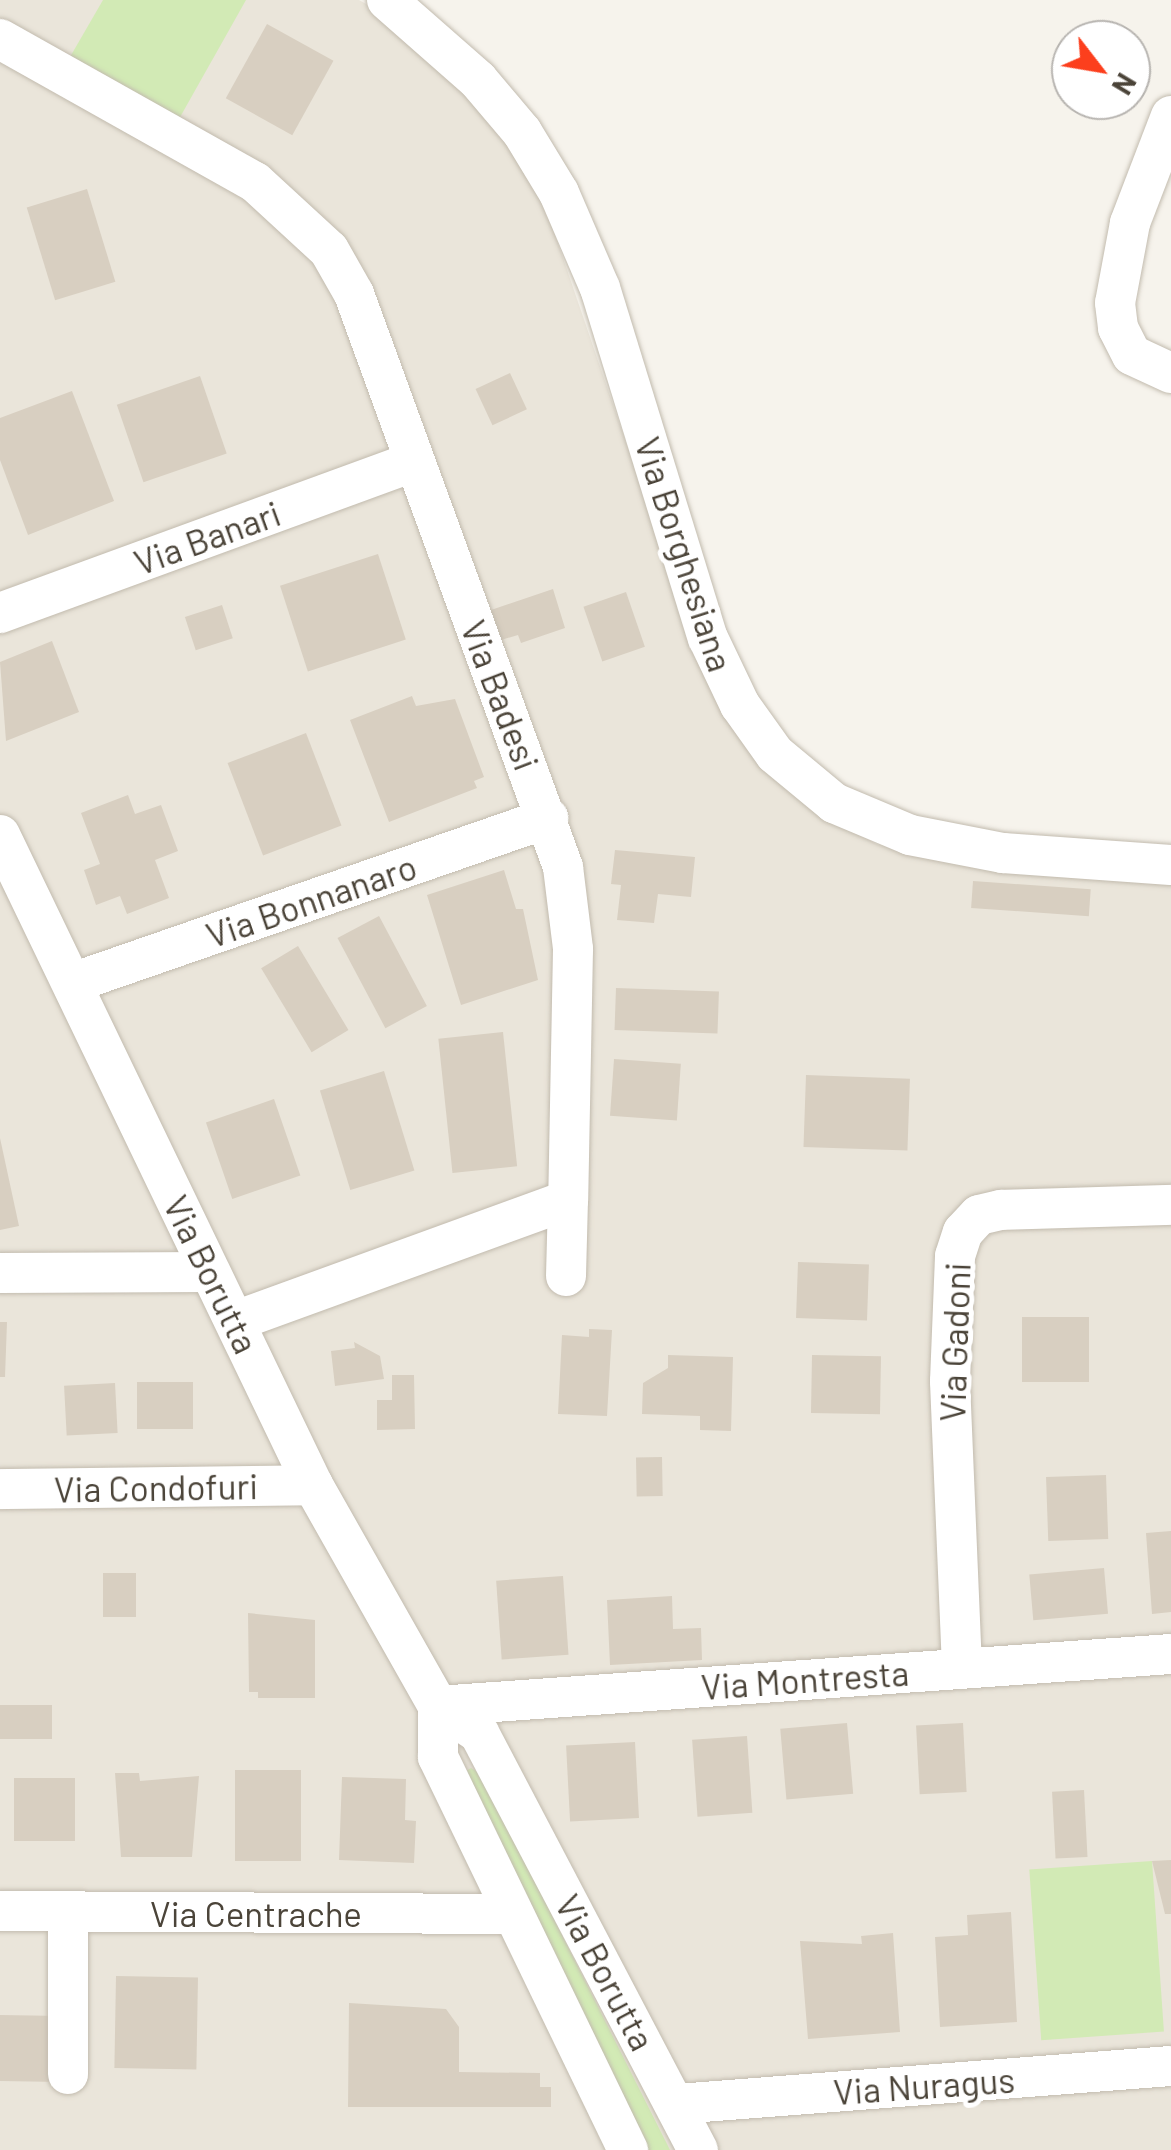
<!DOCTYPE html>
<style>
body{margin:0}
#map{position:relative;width:1171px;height:2150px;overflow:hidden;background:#f6f3ec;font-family:Barlow,sans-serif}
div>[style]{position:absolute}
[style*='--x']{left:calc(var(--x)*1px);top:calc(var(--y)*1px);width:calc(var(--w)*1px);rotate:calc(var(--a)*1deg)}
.residential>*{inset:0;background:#eae5da}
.green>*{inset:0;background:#d2eab5;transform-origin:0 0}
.building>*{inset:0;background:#d8cfc1;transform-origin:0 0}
.roads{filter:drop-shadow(0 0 2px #c2bbae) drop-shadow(0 0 2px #c2bbae)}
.minor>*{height:40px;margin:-20px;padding:0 20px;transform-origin:20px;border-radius:20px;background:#fff}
span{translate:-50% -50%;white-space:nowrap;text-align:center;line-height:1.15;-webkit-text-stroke:10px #fff;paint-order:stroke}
.street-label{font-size:35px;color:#4b4439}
.north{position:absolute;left:1051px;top:20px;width:100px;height:100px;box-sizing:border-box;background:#fff;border:2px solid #b7b4b0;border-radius:50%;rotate:121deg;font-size:28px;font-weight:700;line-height:40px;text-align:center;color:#4b4439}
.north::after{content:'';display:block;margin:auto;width:35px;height:45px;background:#fc3f1d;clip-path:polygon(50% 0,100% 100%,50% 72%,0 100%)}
</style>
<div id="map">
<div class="residential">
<div style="clip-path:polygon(0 0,359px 0,388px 16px,477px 94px,536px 179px,703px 668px,748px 751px,808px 805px,876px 844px,982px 869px,1171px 882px,1171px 2150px,0 2150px)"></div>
</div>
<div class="green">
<div style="clip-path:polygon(103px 0,246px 0,179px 119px,70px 57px)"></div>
<div style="clip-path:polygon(471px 1768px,481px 1774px,670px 2150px,644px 2150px,466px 1771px)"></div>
<div style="left:1152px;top:1861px;width:171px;height:123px;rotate:86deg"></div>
</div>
<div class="building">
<div style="left:267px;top:24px;width:76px;height:85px;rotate:29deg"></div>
<div style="left:87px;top:189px;width:97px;height:63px;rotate:73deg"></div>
<div style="left:510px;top:373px;width:40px;height:38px;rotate:65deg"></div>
<div style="left:200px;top:376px;width:82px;height:88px;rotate:71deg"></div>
<div style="clip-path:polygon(72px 391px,114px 501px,28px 535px,0 460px,0 418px)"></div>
<div style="left:378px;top:554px;width:90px;height:103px;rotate:72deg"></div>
<div style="clip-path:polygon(553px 589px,565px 628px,521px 643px,518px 635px,501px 640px,491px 610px)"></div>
<div style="left:626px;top:592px;width:58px;height:45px;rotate:71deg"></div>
<div style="left:222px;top:605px;width:35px;height:39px;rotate:72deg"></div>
<div style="clip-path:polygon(52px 641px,79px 712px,6px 741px,0 662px)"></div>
<div style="clip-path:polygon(412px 696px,416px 706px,455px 699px,484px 777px,474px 781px,477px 788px,389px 822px,350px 720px)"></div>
<div style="left:306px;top:733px;width:99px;height:84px;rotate:69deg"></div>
<div style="clip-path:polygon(128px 795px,135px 814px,161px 805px,178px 851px,155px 860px,169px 898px,127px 914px,120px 896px,96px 905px,84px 870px,100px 864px,81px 813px)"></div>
<div style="clip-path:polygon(615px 850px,695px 857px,691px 897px,658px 894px,654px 923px,617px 920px,621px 885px,611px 884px)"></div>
<div style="clip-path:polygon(504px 870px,516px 909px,523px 909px,538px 980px,461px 1005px,427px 895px)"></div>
<div style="left:973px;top:881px;width:118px;height:27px;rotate:4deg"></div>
<div style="left:379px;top:916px;width:102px;height:47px;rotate:62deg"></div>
<div style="left:298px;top:946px;width:98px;height:43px;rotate:59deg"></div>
<div style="left:616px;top:988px;width:103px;height:42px;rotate:2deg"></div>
<div style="left:503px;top:1032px;width:135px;height:65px;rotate:84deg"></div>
<div style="left:614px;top:1059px;width:67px;height:57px;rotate:4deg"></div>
<div style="left:384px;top:1071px;width:104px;height:67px;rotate:73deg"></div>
<div style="left:806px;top:1075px;width:104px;height:72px;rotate:2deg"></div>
<div style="left:274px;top:1099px;width:81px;height:72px;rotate:71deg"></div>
<div style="clip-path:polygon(0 1138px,19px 1226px,0 1230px)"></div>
<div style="left:798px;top:1262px;width:71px;height:56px;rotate:2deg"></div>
<div style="left:1022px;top:1317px;width:67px;height:65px"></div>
<div style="clip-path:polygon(0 1322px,7px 1322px,5px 1377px,0 1377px)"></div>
<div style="clip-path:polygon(589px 1329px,612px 1330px,607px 1416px,558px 1414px,562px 1335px,589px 1337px)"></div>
<div style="clip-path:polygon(354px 1342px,380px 1356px,384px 1379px,335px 1386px,331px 1351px,355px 1348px)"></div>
<div style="clip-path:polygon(668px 1355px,733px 1357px,731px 1431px,700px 1430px,700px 1416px,642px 1414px,643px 1383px,668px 1368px)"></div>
<div style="left:812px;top:1355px;width:69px;height:58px;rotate:1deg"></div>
<div style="clip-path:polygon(392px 1375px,414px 1375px,415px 1429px,377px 1430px,377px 1400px,392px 1400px)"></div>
<div style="left:137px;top:1382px;width:56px;height:47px"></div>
<div style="left:115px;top:1383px;width:50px;height:51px;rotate:87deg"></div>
<div style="left:662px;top:1457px;width:39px;height:26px;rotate:89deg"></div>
<div style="left:1106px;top:1475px;width:64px;height:60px;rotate:88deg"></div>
<div style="clip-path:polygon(1171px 1531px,1171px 1612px,1152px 1614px,1146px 1533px)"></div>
<div style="left:1104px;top:1568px;width:46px;height:75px;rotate:85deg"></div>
<div style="left:103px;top:1573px;width:33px;height:44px"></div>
<div style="left:563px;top:1576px;width:79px;height:67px;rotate:86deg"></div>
<div style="clip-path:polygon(672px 1596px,673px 1629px,701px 1628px,702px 1660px,610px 1665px,607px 1600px)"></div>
<div style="clip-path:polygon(248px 1613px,315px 1620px,315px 1698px,258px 1698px,258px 1692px,249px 1692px)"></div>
<div style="left:0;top:1705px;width:52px;height:34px"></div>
<div style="left:847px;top:1723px;width:71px;height:67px;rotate:85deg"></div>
<div style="left:963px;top:1723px;width:69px;height:47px;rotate:87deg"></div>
<div style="left:747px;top:1736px;width:77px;height:55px;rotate:86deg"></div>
<div style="left:635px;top:1742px;width:76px;height:69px;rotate:87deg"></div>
<div style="left:235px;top:1770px;width:66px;height:91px"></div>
<div style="clip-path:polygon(115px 1773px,139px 1773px,140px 1781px,199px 1776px,192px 1857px,121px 1857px)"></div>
<div style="clip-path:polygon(342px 1777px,406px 1779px,405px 1820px,416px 1821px,414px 1863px,339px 1860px)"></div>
<div style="left:75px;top:1778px;width:63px;height:61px;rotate:90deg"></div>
<div style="left:1084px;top:1790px;width:67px;height:32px;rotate:87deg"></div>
<div style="clip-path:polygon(1171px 1860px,1171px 1914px,1165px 1914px,1152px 1861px)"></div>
<div style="clip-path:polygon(1011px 1912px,1017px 2022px,940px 2027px,935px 1937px,968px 1935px,967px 1915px)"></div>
<div style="clip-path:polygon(893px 1933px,900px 2032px,808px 2039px,800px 1941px,862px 1944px,861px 1936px)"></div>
<div style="left:116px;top:1976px;width:82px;height:92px;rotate:1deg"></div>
<div style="clip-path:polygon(349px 2003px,446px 2009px,459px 2027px,459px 2072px,540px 2073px,540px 2087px,551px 2087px,551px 2107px,348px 2107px)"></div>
<div style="left:0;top:2015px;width:62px;height:66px;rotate:1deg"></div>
</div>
<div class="roads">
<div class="minor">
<div style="--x:387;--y:0;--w:121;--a:41.3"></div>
<div style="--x:478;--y:80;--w:68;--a:49.8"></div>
<div style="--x:522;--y:132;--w:71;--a:58.8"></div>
<div style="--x:559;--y:193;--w:103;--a:66.7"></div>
<div style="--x:600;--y:288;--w:366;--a:72.9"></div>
<div style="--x:708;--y:638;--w:74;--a:64.5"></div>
<div style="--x:740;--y:705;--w:60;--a:54.5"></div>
<div style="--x:775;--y:754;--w:77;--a:39.7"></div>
<div style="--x:834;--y:803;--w:82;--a:22.8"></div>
<div style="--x:910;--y:835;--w:95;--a:11"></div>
<div style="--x:1003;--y:853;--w:168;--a:4.1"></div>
<div style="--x:0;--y:39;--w:292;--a:29.3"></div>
<div style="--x:255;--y:182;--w:100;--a:42.6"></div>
<div style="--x:329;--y:250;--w:51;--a:60.4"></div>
<div style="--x:354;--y:294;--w:610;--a:69.96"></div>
<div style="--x:563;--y:867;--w:83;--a:83"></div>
<div style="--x:573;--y:949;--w:251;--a:91.1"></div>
<div style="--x:568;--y:1200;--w:354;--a:160"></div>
<div style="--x:1171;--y:116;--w:115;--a:111"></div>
<div style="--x:1130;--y:223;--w:81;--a:100.6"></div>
<div style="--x:1115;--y:303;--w:25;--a:83"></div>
<div style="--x:1118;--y:328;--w:30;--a:63"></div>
<div style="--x:1132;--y:355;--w:43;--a:24.8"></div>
<div style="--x:0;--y:613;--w:440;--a:-20.1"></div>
<div style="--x:0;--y:835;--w:721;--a:64.29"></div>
<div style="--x:313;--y:1485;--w:254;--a:60.5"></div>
<div style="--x:438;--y:1706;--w:51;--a:90"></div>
<div style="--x:438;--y:1757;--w:437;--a:64.2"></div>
<div style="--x:75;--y:982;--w:501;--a:-19.12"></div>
<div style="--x:0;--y:1273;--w:209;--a:-0.3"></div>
<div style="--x:566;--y:1276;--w:76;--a:-88.5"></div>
<div style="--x:0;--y:1489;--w:313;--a:-0.7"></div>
<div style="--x:962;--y:1668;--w:287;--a:-92.4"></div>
<div style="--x:950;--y:1381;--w:125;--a:-87.7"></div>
<div style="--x:955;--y:1256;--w:25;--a:-72"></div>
<div style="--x:963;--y:1232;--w:23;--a:-47"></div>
<div style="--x:979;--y:1215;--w:23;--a:-13"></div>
<div style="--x:1001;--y:1210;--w:170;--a:-1.7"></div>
<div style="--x:438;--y:1706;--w:735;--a:-4.06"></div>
<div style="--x:438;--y:1706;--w:49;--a:33.4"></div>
<div style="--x:479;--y:1733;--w:471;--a:62.3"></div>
<div style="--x:0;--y:1911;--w:512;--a:0.34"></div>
<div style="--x:68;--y:2074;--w:162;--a:-90"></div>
<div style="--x:677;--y:2104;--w:495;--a:-4.4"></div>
</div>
</div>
<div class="street-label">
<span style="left:207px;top:537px;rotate:-20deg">Via Banari</span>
<span style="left:685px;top:554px;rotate:72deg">Via Borghesiana</span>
<span style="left:501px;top:695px;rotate:69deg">Via Badesi</span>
<span style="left:311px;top:900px;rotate:-19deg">Via Bonnanaro</span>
<span style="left:212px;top:1274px;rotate:64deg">Via Borutta</span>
<span style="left:954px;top:1342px;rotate:-88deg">Via Gadoni</span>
<span style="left:156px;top:1487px;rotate:-1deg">Via Condofuri</span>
<span style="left:805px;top:1679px;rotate:-4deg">Via Montresta</span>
<span style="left:256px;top:1913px">Via Centrache</span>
<span style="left:606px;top:1972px;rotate:62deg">Via Borutta</span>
<span style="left:924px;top:2085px;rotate:-4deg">Via Nuragus</span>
</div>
<div class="north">N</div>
</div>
